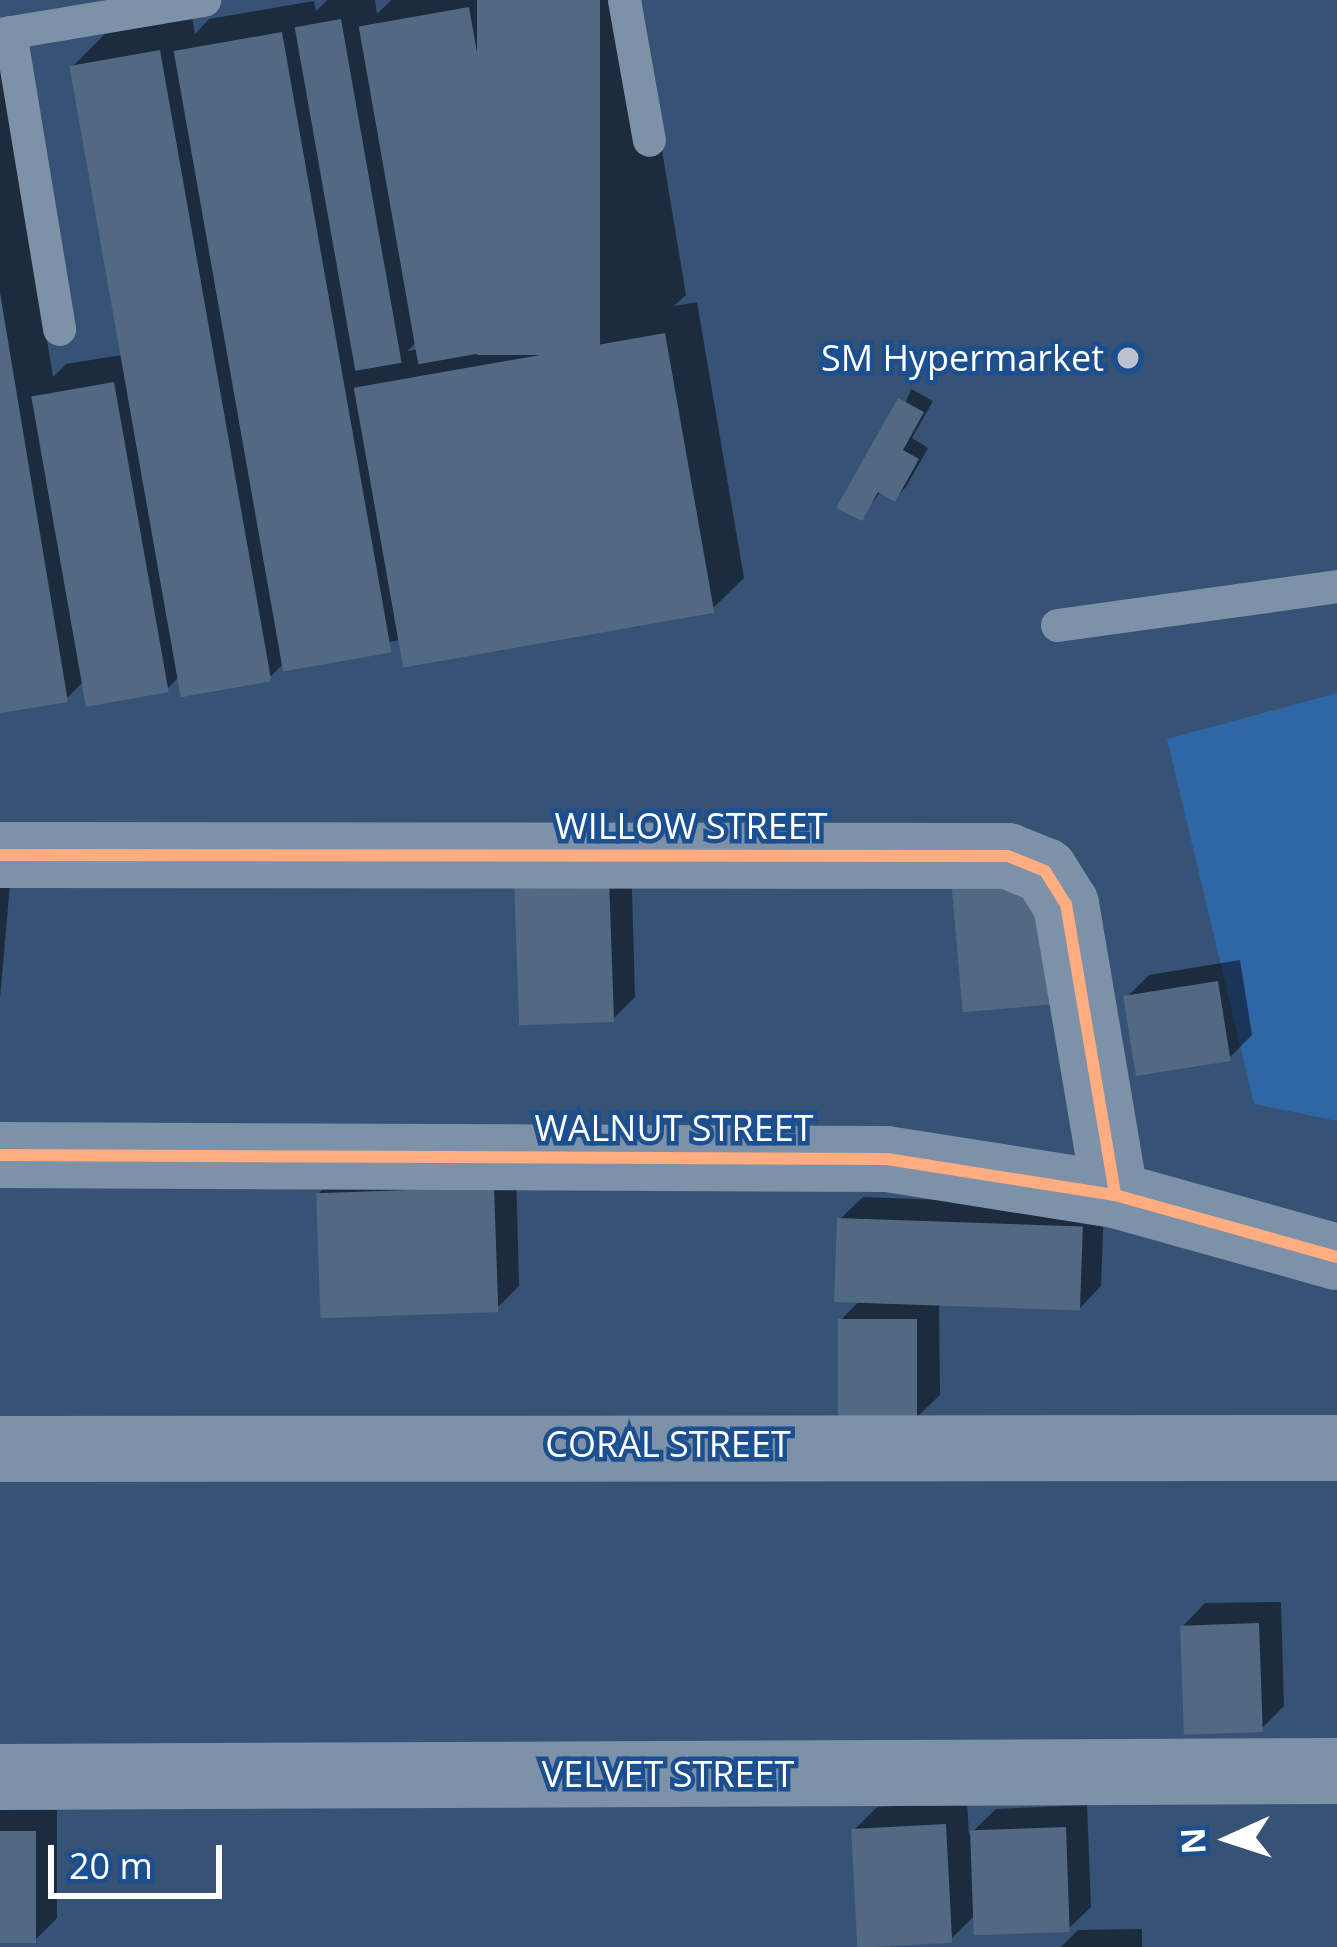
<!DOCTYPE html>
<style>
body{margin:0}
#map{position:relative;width:1337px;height:1947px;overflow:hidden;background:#365274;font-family:"Open Sans",sans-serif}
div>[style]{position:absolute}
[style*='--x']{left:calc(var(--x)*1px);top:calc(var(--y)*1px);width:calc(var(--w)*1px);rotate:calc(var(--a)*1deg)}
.green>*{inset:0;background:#2f66a5}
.shadow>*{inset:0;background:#0007}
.building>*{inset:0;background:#526984;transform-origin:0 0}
.lane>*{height:33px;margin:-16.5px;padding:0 16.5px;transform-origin:16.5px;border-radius:16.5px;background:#7d92a8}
.street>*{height:66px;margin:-33px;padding:0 33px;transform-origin:33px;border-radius:33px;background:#7d92a8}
.cycleway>*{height:12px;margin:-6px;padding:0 6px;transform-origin:6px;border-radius:6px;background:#ffac80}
.dots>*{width:33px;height:33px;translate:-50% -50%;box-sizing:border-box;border:6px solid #1b4f8f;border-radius:50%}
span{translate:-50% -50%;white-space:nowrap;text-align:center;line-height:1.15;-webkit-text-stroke:9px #1b4f8f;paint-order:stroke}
.poi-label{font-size:36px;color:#fff}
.right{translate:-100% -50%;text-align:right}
.street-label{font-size:36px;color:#fff}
.north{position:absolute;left:1169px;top:1779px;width:120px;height:120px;-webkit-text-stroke:9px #1b4f8f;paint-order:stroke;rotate:267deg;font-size:33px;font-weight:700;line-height:48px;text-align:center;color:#fff}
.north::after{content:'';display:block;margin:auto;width:42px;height:54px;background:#fff;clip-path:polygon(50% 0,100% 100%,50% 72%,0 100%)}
.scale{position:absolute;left:48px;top:1845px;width:174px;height:54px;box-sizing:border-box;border:6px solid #fff;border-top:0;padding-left:15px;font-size:36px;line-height:42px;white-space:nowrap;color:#fff;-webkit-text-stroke:9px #1b4f8f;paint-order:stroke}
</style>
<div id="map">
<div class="green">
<div style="clip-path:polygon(1337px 693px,1337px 1121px,1254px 1104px,1167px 739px)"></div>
</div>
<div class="shadow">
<div style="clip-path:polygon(evenodd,327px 0,375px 0,377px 14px,391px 0,637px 0,686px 295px,674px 306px,697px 302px,744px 578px,711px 610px,400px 640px,284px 663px,268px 679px,178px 678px,166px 690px,82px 683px,66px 699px,0 710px,0 52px,53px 377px,66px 364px,122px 355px,72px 67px,105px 34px,192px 18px,195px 34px,209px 19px,314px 1px,316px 11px,327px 0,420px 339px,422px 349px,407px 351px,420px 339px)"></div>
<div style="clip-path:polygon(911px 389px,933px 401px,912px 438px,928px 448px,906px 487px,895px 498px,881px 491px,861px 518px)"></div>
<div style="clip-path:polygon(631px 855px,635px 997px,613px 1019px,523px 1022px)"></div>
<div style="clip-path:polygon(0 872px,11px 873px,0 998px)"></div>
<div style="clip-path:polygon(1240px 960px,1252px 1035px,1229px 1058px,1126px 998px,1149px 975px)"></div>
<div style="clip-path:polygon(516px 1166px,519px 1286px,496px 1309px,319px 1193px,342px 1171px)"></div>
<div style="clip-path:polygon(863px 1197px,1104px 1206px,1101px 1286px,1079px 1309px,939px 1304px,940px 1395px,917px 1417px,841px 1320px,860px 1300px,840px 1219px)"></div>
<div style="clip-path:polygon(1281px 1602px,1284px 1706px,1261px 1729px,1183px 1626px,1205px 1603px)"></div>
<div style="clip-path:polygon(967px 1802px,969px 1835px,996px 1809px,1087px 1805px,1091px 1907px,1068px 1929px,976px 1914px,950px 1940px,854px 1830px,877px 1807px)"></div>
<div style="clip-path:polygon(0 1810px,57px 1810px,57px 1918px,35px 1940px,0 1940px)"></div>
<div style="clip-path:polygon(1142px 1929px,1142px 1947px,1061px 1947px,1078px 1930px)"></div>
</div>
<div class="building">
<div style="left:477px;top:0;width:123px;height:355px"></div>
<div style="left:469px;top:7px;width:343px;height:112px;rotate:80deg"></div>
<div style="left:341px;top:19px;width:349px;height:47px;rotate:80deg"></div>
<div style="left:282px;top:32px;width:630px;height:110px;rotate:80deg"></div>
<div style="left:160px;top:50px;width:641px;height:92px;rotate:80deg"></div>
<div style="clip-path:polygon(0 293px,68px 702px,0 713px)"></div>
<div style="left:665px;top:333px;width:284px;height:316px;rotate:80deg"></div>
<div style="left:114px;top:382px;width:315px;height:84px;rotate:80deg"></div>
<div style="clip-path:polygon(898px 398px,924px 412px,903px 450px,919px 459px,895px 502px,878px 492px,862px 521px,836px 508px)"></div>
<div style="left:1040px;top:875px;width:130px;height:89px;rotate:85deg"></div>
<div style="left:609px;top:877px;width:145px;height:95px;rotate:88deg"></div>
<div style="left:1218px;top:981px;width:81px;height:96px;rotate:81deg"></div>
<div style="left:494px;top:1187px;width:125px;height:178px;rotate:88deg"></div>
<div style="left:837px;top:1218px;width:246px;height:84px;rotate:2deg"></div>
<div style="left:838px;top:1319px;width:79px;height:102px"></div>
<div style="left:1259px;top:1623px;width:109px;height:79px;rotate:88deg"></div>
<div style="left:946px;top:1824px;width:119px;height:95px;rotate:87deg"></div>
<div style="left:1066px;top:1827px;width:105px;height:96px;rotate:88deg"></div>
<div style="left:0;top:1831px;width:36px;height:112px"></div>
</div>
<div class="lane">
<div style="--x:624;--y:0;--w:142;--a:79.9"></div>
<div style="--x:10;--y:32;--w:301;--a:80.6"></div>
<div style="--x:0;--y:34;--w:207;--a:-9.5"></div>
<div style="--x:1057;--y:625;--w:283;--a:-7.9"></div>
</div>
<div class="street">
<div style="--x:0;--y:855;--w:1008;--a:0.06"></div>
<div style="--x:1008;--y:856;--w:40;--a:22"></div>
<div style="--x:1045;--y:871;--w:39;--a:58"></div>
<div style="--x:1066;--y:904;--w:295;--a:80.4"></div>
<div style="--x:0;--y:1155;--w:887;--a:0.26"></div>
<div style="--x:887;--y:1159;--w:231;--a:9"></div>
<div style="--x:1115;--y:1195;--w:230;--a:15.6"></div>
<div style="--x:0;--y:1449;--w:1337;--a:-0.04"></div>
<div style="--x:0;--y:1777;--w:1337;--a:-0.26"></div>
</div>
<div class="cycleway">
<div style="--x:0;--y:855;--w:1008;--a:0.06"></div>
<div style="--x:1008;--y:856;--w:40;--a:22"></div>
<div style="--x:1045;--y:871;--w:39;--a:58"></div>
<div style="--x:1066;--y:904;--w:295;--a:80.4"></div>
<div style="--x:0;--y:1155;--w:887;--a:0.26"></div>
<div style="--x:887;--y:1159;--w:231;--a:9"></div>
<div style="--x:1115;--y:1195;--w:230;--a:15.6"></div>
</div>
<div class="dots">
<div style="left:1128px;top:358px;background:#b9c2ce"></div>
</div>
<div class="poi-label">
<span class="right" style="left:1104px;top:358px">SM Hypermarket</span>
</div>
<div class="street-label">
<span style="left:691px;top:826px">WILLOW STREET</span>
<span style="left:674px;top:1128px">WALNUT STREET</span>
<span style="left:668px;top:1444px">CORAL STREET</span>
<span style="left:668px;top:1774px">VELVET STREET</span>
</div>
<div class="north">N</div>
<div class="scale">20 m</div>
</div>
